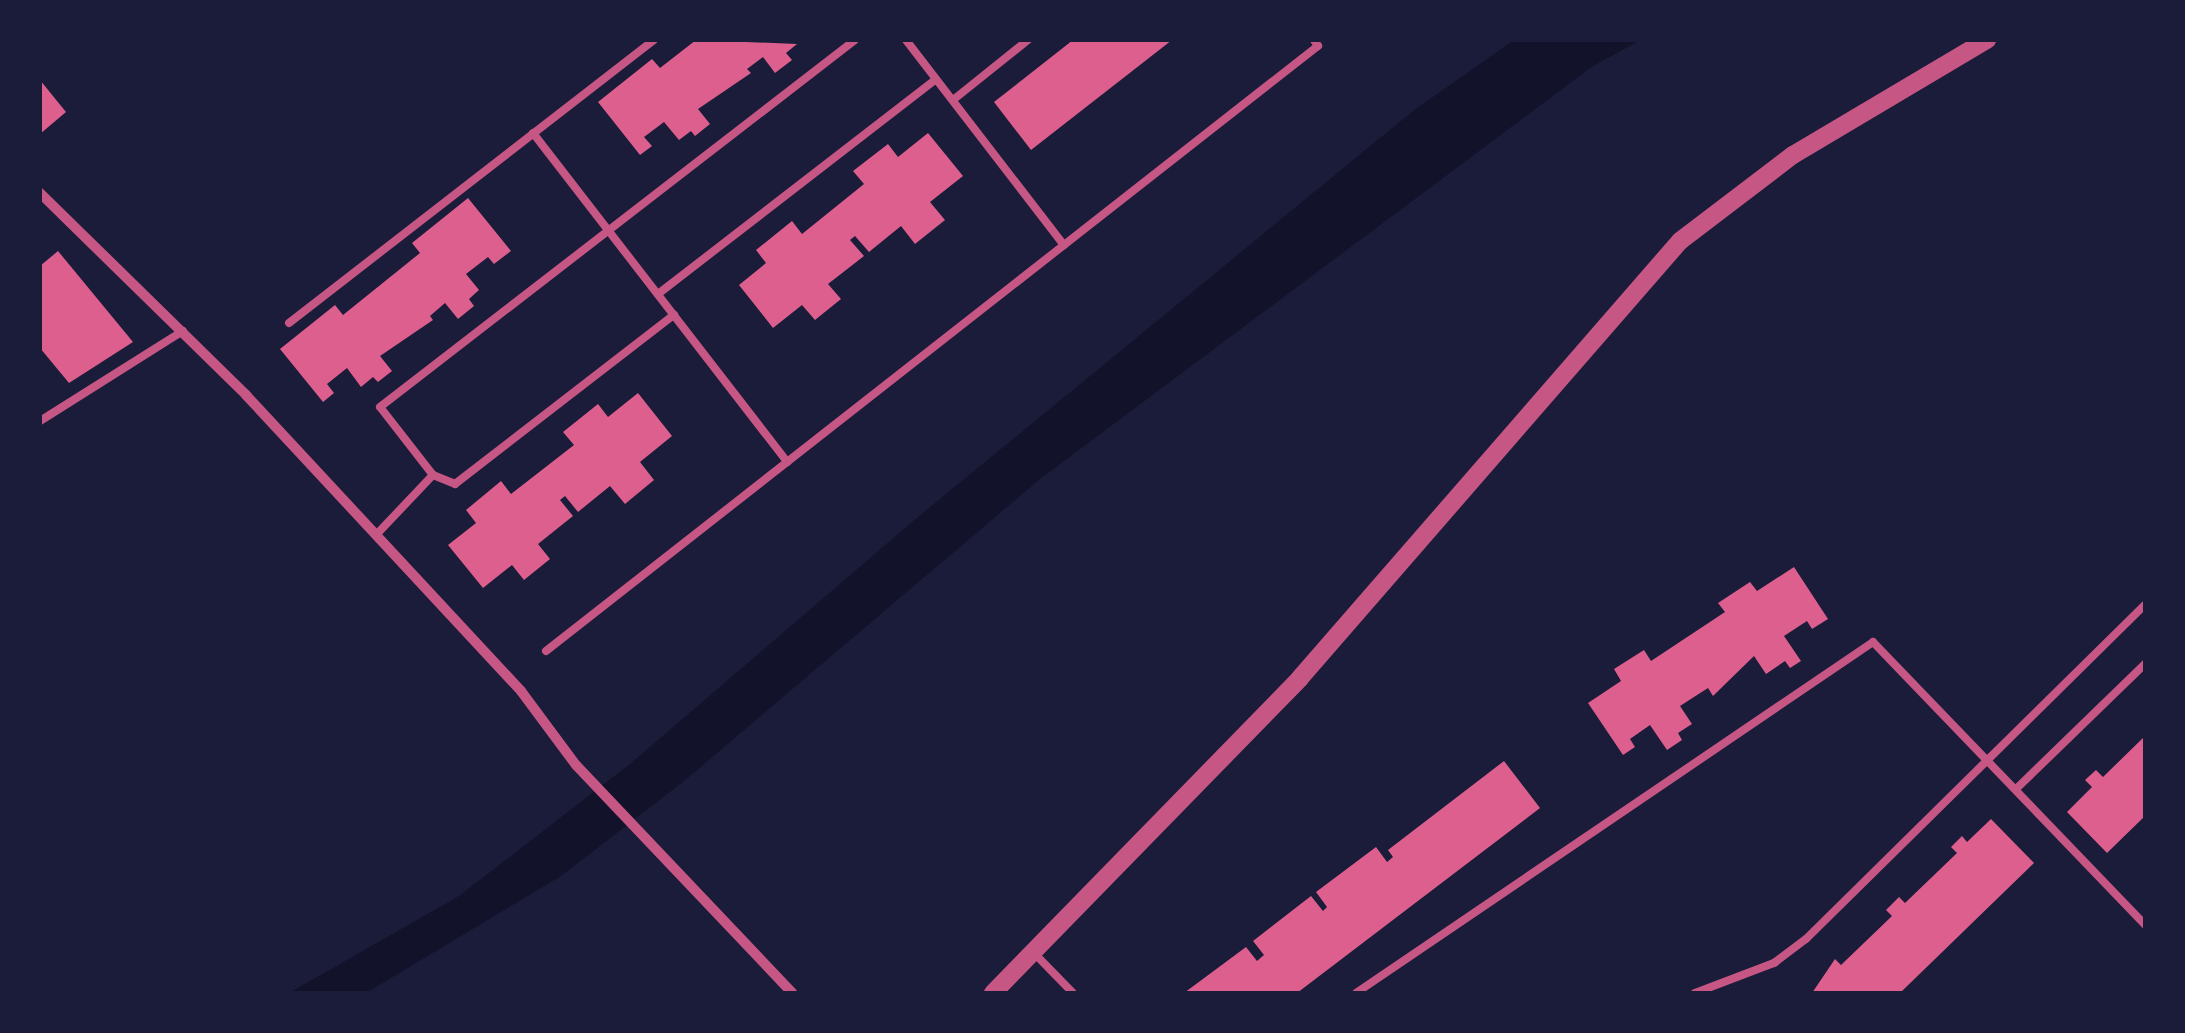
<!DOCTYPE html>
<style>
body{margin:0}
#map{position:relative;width:2185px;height:1033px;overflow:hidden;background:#1b1b3a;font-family:Karla,sans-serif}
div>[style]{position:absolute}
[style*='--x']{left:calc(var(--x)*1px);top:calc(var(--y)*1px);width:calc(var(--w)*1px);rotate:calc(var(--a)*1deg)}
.water>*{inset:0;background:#12122b}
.building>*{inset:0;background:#dd5f8e}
.service>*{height:8px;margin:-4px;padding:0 4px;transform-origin:4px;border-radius:4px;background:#c65784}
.minor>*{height:10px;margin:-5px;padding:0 5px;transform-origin:5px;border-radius:5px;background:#c65784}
.tertiary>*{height:18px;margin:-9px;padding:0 9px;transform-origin:9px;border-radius:9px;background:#c65784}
span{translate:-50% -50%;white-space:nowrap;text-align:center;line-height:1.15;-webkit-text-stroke:8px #1b1b3a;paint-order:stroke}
.frame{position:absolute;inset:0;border:42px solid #1b1b3a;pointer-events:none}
</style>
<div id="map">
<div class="water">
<div style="clip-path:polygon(1514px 40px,1641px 40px,1593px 66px,1040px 479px,684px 781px,561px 876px,366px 993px,289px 993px,459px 896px,630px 764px,912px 522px,1413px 111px)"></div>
</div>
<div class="building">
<div style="clip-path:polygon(696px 40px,797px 44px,786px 53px,792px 60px,775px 73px,763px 57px,747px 69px,751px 73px,698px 109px,710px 124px,695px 136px,691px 131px,679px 140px,664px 122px,644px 137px,652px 146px,640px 155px,598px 102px,652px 59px,660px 68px)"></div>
<div style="clip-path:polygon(1073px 40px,1172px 40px,1031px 150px,994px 102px)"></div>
<div style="clip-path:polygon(40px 80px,66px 112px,40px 134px)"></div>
<div style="clip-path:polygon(928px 133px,963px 176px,930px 202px,945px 220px,915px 244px,901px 226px,869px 252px,855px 236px,850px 240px,864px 256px,828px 284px,841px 299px,815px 320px,802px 305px,773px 328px,739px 285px,766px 263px,756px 250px,792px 221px,802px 234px,864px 184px,853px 171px,888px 144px,898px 157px)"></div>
<div style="clip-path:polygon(468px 198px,511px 251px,494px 264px,488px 257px,466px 274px,479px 290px,469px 299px,474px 306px,458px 319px,445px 303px,430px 316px,433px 320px,380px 356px,392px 371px,378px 382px,373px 377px,361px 387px,347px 368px,327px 384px,334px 393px,323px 402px,280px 349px,335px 305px,343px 315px,420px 253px,412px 243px)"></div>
<div style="clip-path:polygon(58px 251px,133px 342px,69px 383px,40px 348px,40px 266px)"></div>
<div style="clip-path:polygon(638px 393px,672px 436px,640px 462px,654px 480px,625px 504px,610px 486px,578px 512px,565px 496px,560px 500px,573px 516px,538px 544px,550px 559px,524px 580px,512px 565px,483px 588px,448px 545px,476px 523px,466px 510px,501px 481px,511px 494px,574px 445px,563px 432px,598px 404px,608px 417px)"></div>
<div style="clip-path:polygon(1794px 567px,1828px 619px,1812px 629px,1807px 621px,1784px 636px,1801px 661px,1790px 668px,1785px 661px,1766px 674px,1754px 656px,1713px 696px,1708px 688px,1680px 706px,1692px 724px,1678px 733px,1682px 740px,1667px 750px,1650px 725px,1630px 739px,1635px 747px,1623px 755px,1588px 703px,1621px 681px,1614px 669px,1644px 650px,1651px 661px,1725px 612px,1718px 603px,1750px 582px,1757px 591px)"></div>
<div style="clip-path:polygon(2145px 736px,2145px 816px,2107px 853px,2067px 812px,2092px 787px,2085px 780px,2096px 770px,2103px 777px)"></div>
<div style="clip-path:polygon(1504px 761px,1540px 808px,1297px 993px,1184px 993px,1246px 947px,1257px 961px,1264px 955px,1253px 941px,1311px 896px,1323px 911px,1327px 907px,1316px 892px,1376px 847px,1387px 862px,1393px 857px,1388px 850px)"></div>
<div style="clip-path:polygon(1991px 819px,2034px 863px,1900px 993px,1812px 993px,1835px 959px,1841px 965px,1892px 916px,1886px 910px,1899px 897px,1905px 903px,1957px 853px,1951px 847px,1962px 836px,1967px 842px)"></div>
</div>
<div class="service">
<div style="--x:906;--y:40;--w:259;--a:52.4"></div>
<div style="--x:953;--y:100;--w:96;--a:-38.7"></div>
<div style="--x:533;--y:133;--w:416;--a:52.3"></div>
<div style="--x:658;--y:294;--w:351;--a:-37.7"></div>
<div style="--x:289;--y:323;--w:462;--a:-37.8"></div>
<div style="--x:40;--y:421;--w:169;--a:-32.2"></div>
<div style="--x:433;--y:475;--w:24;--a:22"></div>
<div style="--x:455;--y:484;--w:277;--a:-37.7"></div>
<div style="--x:376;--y:535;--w:83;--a:-46.5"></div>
<div style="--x:433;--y:475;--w:86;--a:-127.9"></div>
<div style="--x:380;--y:407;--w:600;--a:-37.69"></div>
<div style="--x:546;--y:651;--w:981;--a:-38.09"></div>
<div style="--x:1318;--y:46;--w:7;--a:-124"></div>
<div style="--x:2016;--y:789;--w:180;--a:-44.1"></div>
<div style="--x:1033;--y:952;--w:57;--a:45.7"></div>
<div style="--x:1356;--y:993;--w:625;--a:-34.17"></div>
<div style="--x:1873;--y:642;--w:393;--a:46.1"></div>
<div style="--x:1695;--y:993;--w:85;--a:-20.8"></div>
<div style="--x:1774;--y:963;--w:40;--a:-37"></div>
<div style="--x:1806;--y:939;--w:476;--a:-44.6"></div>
</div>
<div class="minor">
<div style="--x:40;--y:193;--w:289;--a:44.4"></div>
<div style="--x:246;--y:395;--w:404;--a:47.1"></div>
<div style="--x:521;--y:691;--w:92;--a:53.4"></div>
<div style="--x:576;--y:765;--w:314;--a:46.5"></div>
</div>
<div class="tertiary">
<div style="--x:993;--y:993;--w:440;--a:-45.7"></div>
<div style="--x:1300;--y:678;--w:579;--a:-48.99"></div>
<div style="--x:1680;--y:241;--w:142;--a:-37.3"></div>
<div style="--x:1793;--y:155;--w:226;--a:-30.7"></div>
</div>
<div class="frame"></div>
</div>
